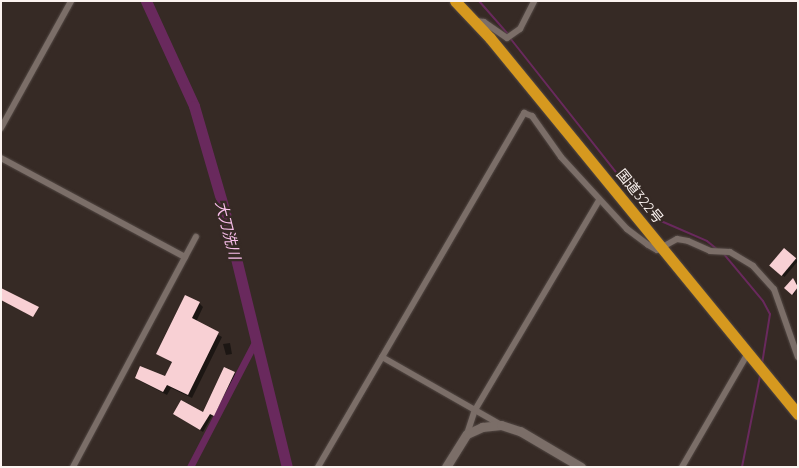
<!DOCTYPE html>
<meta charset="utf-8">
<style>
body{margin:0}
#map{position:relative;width:799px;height:468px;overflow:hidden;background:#362a25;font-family:Quicksand,"Noto Sans JP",sans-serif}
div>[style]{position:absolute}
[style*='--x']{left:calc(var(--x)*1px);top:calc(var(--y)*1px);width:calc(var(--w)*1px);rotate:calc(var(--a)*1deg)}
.shadow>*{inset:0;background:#0007;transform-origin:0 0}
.stream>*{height:2px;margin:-1px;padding:0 1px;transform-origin:1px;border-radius:1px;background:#69295d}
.canal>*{height:7px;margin:-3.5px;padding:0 3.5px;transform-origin:3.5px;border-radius:3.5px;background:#69295d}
.river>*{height:11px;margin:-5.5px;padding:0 5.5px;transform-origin:5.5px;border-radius:5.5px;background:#69295d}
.building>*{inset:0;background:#f8d0d4;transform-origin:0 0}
.roads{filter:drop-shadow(0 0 1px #524844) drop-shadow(0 0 1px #524844)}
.street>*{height:6px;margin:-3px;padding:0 3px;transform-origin:3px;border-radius:3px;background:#7b6e68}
.secondary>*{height:9px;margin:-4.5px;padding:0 4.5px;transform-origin:4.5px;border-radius:4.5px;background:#7b6e68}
.highway>*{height:11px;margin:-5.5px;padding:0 5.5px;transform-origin:5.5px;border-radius:5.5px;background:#d6991f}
span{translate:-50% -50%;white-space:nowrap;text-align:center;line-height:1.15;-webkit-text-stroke:5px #362a25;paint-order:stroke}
.street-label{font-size:14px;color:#fbf3f0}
.water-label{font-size:15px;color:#f8beea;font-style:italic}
.frame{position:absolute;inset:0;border:2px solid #fbf3f0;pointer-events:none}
</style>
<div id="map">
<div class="shadow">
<div style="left:785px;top:250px;width:17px;height:21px;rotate:40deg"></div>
<div style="clip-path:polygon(793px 280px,798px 284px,794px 295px,785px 288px)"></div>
<div style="clip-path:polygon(199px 303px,203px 307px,196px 322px,222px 337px,192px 398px,171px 388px,167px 395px,140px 381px,136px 378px,165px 377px,172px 363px,158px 354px)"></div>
<div style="clip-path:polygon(230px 343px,232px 354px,226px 355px,223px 344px)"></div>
<div style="clip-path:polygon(234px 373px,236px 375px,216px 418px,212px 416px,203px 432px,174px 414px,204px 414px)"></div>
</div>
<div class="stream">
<div style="--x:479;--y:1;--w:44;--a:48.7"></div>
<div style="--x:510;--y:38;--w:205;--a:51.7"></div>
<div style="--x:637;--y:199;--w:33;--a:43"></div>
<div style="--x:661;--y:221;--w:50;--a:23.5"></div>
<div style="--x:707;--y:241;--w:13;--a:39"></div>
<div style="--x:723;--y:253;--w:62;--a:50.2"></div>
<div style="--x:763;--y:301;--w:15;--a:62"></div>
<div style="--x:770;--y:314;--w:51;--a:99.1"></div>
<div style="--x:742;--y:467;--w:93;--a:-78.8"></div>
</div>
<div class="canal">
<div style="--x:190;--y:467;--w:143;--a:-62.5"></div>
</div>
<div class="river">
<div style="--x:146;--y:1;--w:115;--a:65.4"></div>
<div style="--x:194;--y:106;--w:107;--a:73.8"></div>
<div style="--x:224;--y:209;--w:266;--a:76.3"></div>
</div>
<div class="building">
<div style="left:784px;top:248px;width:16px;height:23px;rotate:40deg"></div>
<div style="clip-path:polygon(793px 278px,798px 287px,792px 295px,784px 288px)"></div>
<div style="clip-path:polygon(1px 288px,39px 307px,33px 317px,1px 300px)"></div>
<div style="clip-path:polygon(185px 295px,200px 302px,192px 318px,219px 332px,188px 395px,167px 385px,163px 392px,135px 378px,140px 366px,165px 376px,172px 362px,156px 354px)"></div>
<div style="clip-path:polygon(224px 367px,235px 372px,214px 416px,210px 414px,200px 430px,173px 414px,181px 400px,203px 412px)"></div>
</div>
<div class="roads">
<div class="street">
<div style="--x:476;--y:21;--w:8;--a:7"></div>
<div style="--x:484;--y:22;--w:28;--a:35"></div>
<div style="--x:507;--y:38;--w:16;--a:-35"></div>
<div style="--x:520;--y:29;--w:31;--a:-63"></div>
<div style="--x:1;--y:128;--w:145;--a:-61.1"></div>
<div style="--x:1;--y:158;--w:209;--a:28.3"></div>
<div style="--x:382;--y:357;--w:137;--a:29.7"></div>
<div style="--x:467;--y:434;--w:25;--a:-72"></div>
<div style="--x:475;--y:410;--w:244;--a:-59.4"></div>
<div style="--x:73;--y:467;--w:261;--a:-61.9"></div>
<div style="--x:318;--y:467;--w:410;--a:-59.8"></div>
<div style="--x:524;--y:113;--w:9;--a:21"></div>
<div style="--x:532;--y:116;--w:50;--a:54.7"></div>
<div style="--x:561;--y:157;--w:98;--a:47.5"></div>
<div style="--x:627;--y:229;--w:26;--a:37"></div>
<div style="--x:648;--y:245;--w:10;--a:29"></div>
<div style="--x:657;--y:250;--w:23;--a:-29"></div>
<div style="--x:677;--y:239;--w:11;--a:10"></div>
<div style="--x:688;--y:241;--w:24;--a:24"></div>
<div style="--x:710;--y:251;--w:20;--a:3"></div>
<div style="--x:730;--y:252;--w:27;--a:31"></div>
<div style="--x:753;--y:266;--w:31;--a:48"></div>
<div style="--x:774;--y:289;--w:72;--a:70.6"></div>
<div style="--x:682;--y:467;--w:132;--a:-59.9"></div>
</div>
<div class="secondary">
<div style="--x:446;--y:467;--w:39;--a:-58"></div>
<div style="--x:467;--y:434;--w:17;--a:-25"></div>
<div style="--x:482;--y:427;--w:19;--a:-6"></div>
<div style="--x:501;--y:425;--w:20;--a:18"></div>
<div style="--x:520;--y:431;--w:71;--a:30.5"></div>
</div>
<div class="highway">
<div style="--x:455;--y:1;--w:51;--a:46.6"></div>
<div style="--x:490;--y:38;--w:486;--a:50.7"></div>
</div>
</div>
<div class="street-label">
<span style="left:640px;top:196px;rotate:51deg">国道322号</span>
</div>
<div class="water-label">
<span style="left:228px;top:230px;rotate:76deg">大刀洗川</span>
</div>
<div class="frame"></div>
</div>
